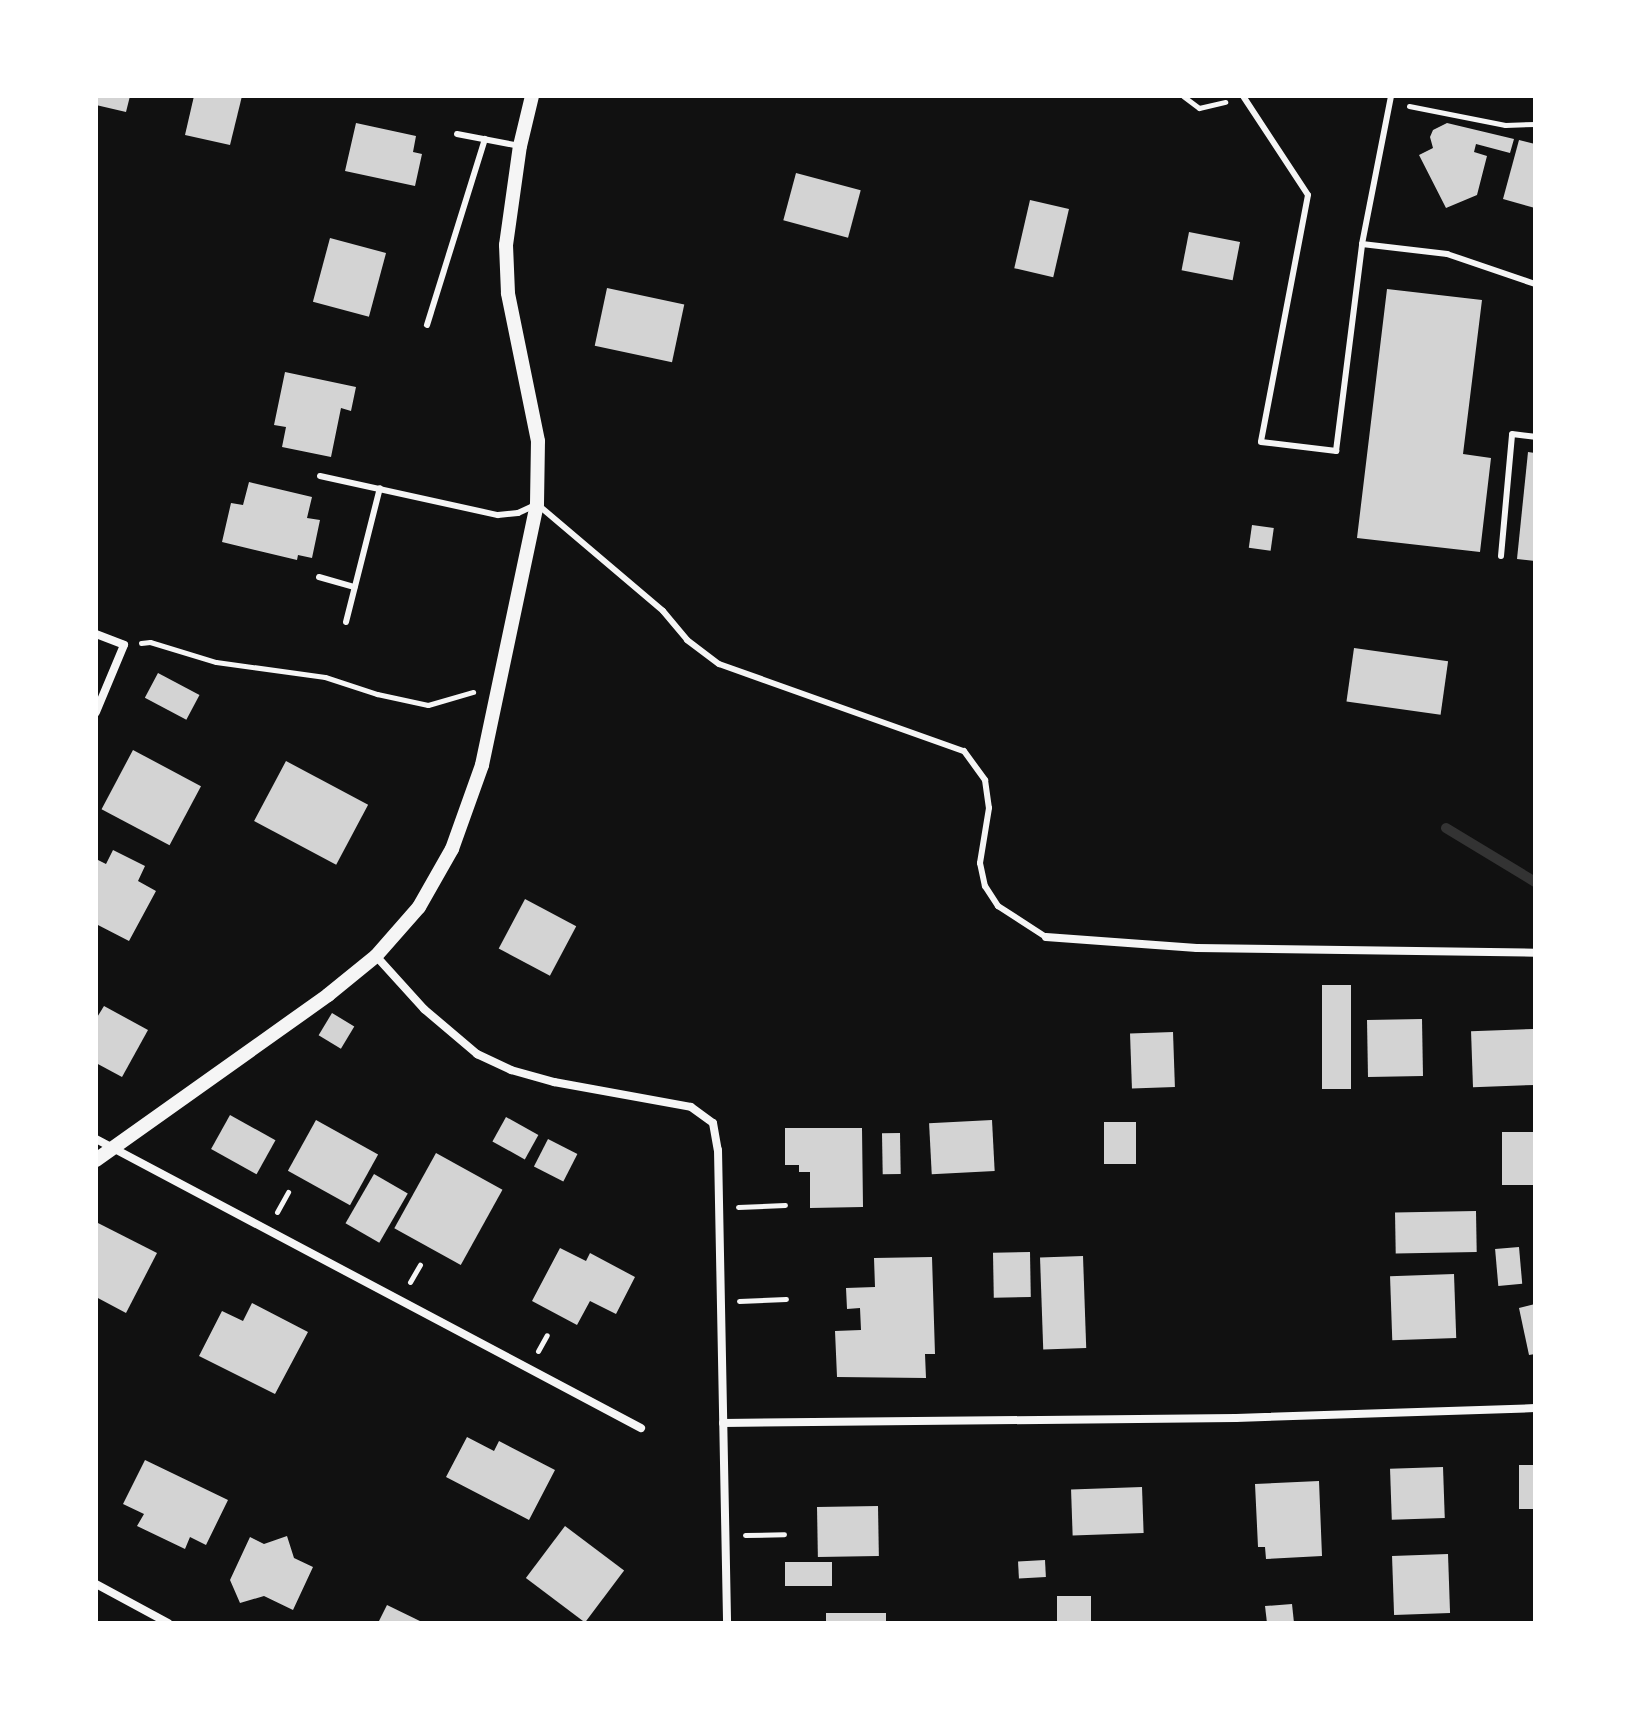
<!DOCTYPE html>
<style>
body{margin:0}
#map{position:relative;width:1631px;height:1719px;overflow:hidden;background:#111;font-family:"Noto Sans",sans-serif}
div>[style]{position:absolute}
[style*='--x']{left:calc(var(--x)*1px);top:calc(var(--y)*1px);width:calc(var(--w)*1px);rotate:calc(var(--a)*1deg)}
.stream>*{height:10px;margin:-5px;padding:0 5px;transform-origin:5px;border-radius:5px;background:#333}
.building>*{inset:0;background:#d3d3d3;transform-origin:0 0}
.path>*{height:5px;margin:-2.5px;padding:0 2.5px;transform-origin:2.5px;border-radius:2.5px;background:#f5f5f5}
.service>*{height:6px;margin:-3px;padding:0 3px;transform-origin:3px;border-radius:3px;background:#f5f5f5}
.minor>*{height:8px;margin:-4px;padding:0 4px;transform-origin:4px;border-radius:4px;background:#f5f5f5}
.tertiary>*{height:14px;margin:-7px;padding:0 7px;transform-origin:7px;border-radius:7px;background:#f5f5f5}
span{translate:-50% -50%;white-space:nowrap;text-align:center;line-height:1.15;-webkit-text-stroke:6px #fff;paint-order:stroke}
.frame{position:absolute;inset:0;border:98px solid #fff;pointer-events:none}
</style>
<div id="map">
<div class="stream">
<div style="--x:1446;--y:828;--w:104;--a:31.2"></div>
</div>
<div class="building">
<div style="clip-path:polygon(96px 96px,130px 96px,126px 112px,96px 105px)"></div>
<div style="clip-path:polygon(194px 96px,242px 96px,230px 145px,185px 135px)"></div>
<div style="clip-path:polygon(356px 123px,416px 136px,413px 152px,422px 154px,415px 186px,345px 171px)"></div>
<div style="clip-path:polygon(1447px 123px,1514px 139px,1510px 153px,1476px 144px,1474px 152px,1487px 156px,1477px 195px,1446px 208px,1419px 155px,1433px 148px,1430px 137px,1433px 130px)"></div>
<div style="clip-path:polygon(1519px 140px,1535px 144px,1535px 208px,1503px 199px)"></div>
<div style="left:796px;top:173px;width:67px;height:49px;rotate:15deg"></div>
<div style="left:1030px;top:200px;width:40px;height:70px;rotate:13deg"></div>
<div style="left:1189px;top:232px;width:52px;height:39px;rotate:11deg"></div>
<div style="left:330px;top:238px;width:58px;height:66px;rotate:15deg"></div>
<div style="left:607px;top:288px;width:79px;height:59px;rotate:12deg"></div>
<div style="clip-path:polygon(1387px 289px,1482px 300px,1463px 454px,1491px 458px,1480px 552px,1357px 538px)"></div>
<div style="clip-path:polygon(285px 372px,356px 387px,351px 411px,341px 408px,331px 457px,282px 447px,286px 427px,274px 425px)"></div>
<div style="clip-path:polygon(1528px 452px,1535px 453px,1535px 561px,1517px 559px)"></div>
<div style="clip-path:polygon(249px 482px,312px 497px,307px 518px,320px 520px,312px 558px,298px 555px,297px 560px,222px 542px,231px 503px,243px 505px)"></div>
<div style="left:1252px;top:525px;width:22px;height:23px;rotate:8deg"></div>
<div style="left:1354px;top:648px;width:95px;height:54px;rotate:8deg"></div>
<div style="left:158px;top:673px;width:47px;height:28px;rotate:28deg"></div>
<div style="left:133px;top:750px;width:77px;height:67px;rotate:28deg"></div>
<div style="left:286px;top:761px;width:93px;height:68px;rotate:28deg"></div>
<div style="clip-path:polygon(113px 850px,145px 866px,138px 881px,156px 891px,129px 941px,96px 924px,96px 859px,106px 864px)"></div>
<div style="left:525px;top:899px;width:58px;height:56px;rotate:28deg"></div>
<div style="left:1322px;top:985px;width:29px;height:104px"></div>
<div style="clip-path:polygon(104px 1006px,148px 1030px,122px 1077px,96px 1063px,96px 1019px)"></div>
<div style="left:332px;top:1013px;width:26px;height:26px;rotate:31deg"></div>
<div style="left:1422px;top:1019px;width:57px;height:55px;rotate:89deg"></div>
<div style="left:1533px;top:1029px;width:56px;height:62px;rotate:88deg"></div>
<div style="left:1173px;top:1032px;width:55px;height:43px;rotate:88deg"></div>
<div style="left:230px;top:1115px;width:52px;height:39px;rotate:29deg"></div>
<div style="left:506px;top:1117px;width:37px;height:28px;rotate:29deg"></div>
<div style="left:316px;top:1120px;width:71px;height:58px;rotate:29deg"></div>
<div style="left:992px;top:1120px;width:51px;height:63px;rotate:87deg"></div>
<div style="left:1104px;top:1122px;width:32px;height:42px"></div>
<div style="clip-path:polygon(785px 1128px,862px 1128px,863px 1207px,810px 1208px,810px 1172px,799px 1172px,799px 1165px,785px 1165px)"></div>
<div style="left:1535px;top:1132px;width:53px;height:33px;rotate:90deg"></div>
<div style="left:900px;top:1133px;width:41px;height:18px;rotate:89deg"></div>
<div style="left:548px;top:1139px;width:33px;height:31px;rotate:27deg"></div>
<div style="left:436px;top:1153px;width:76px;height:86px;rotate:29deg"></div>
<div style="left:374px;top:1174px;width:39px;height:57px;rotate:30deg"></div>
<div style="left:1476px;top:1211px;width:41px;height:81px;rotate:89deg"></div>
<div style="clip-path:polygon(96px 1222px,157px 1253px,126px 1313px,96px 1297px)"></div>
<div style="left:1519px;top:1247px;width:37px;height:24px;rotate:85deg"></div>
<div style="clip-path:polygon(560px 1248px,586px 1261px,590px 1253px,635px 1277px,616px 1314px,590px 1301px,577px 1325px,532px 1301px)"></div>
<div style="left:1030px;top:1252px;width:45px;height:37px;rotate:89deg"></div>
<div style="left:1083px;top:1256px;width:92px;height:43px;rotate:88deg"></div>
<div style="clip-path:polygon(932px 1257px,935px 1354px,925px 1354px,926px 1378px,837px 1377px,835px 1331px,861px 1330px,860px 1308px,847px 1309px,846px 1288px,875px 1287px,874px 1258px)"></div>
<div style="left:1454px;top:1274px;width:64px;height:64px;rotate:88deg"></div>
<div style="clip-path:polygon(252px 1303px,308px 1332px,275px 1394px,199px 1356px,222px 1311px,243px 1321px)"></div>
<div style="clip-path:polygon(1535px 1304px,1535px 1354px,1529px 1355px,1519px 1308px)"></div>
<div style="clip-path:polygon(467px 1437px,494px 1451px,499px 1441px,555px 1470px,529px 1520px,446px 1477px)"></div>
<div style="clip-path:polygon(145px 1460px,228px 1500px,206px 1545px,190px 1537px,185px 1549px,137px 1526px,144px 1514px,123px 1504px)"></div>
<div style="left:1535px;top:1465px;width:44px;height:16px;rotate:90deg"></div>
<div style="left:1443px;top:1467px;width:51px;height:53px;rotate:88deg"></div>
<div style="clip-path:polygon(1319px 1481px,1322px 1556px,1266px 1559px,1265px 1547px,1258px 1547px,1255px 1484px)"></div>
<div style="left:1142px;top:1487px;width:46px;height:71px;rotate:88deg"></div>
<div style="left:878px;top:1506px;width:50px;height:61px;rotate:89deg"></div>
<div style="left:565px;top:1526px;width:74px;height:65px;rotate:37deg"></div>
<div style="clip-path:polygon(287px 1536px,294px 1558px,313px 1567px,293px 1610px,264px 1596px,240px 1603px,230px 1580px,250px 1537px,264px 1544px)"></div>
<div style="left:1448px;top:1554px;width:59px;height:56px;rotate:88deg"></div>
<div style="left:1045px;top:1560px;width:17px;height:27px;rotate:87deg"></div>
<div style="left:832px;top:1562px;width:24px;height:47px;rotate:90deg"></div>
<div style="left:1057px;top:1596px;width:34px;height:27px"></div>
<div style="clip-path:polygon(1292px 1604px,1294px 1623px,1267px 1623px,1265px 1606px)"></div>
<div style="clip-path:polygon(387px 1605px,424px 1623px,378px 1623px)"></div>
<div style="left:886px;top:1613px;width:10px;height:60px;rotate:90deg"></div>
</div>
<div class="path">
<div style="--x:1183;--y:96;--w:20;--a:37"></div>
<div style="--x:1199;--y:108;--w:27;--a:-13"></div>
<div style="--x:1409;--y:106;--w:98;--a:11.2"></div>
<div style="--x:1505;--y:125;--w:30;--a:-2"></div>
<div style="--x:141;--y:643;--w:9;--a:-6"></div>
<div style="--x:150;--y:642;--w:69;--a:16.9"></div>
<div style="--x:216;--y:662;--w:110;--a:7.8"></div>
<div style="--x:325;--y:677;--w:55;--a:18.1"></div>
<div style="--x:377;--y:694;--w:52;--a:12.2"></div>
<div style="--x:428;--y:705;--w:47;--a:-16.1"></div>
<div style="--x:738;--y:1207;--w:47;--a:-2.4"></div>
<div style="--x:277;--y:1212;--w:23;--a:-61"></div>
<div style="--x:410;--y:1282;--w:20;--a:-60"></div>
<div style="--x:739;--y:1301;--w:47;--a:-2.4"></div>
<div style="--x:538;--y:1351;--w:18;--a:-61"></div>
<div style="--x:745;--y:1535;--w:39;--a:-1"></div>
</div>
<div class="service">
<div style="--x:1243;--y:96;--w:118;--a:56.7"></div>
<div style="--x:1308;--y:195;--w:251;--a:100.8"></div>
<div style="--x:1261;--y:442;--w:76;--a:6.8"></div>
<div style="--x:1336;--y:451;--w:209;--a:-82.8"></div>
<div style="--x:1362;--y:244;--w:151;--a:-78.9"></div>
<div style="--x:457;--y:134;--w:64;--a:10.8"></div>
<div style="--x:1362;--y:244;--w:86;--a:6.7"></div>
<div style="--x:1447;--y:254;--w:93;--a:18.8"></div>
<div style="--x:427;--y:325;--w:195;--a:-72.7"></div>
<div style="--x:320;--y:476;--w:182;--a:12.4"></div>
<div style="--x:498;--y:515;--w:20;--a:-6"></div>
<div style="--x:518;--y:513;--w:21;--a:-25"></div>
<div style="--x:537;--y:504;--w:165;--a:40.3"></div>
<div style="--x:663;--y:611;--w:38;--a:50"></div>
<div style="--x:687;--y:640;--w:40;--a:37"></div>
<div style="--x:719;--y:664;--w:260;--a:19.6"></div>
<div style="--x:964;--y:751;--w:36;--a:54"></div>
<div style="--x:985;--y:780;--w:28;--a:82"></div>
<div style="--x:989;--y:808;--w:56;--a:99.3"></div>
<div style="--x:980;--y:863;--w:24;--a:78"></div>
<div style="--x:985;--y:886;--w:24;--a:57"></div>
<div style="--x:998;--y:906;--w:57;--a:32.9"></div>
<div style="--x:1501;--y:556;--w:122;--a:-84.8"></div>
<div style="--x:1512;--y:434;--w:23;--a:7"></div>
<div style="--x:319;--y:577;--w:37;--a:16"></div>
<div style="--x:346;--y:622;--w:138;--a:-75.8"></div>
</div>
<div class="minor">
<div style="--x:96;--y:634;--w:30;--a:21"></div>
<div style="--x:124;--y:645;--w:73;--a:112.7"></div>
<div style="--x:1046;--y:937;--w:151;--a:4.2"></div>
<div style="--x:1197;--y:948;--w:338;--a:0.8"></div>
<div style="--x:376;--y:956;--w:72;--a:47.8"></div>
<div style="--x:424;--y:1009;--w:70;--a:40.3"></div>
<div style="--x:477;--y:1054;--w:38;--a:25"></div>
<div style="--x:511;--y:1070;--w:45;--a:15.6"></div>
<div style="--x:554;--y:1082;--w:139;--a:10.3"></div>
<div style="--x:691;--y:1107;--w:27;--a:36"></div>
<div style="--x:713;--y:1123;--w:27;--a:80"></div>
<div style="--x:718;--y:1150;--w:473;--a:88.9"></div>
<div style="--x:96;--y:1139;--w:617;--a:27.94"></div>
<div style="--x:723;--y:1423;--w:513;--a:-0.56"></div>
<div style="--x:1236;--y:1418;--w:299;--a:-1.9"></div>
<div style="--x:96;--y:1584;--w:82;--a:28.4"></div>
</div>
<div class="tertiary">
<div style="--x:96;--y:1160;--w:285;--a:-35.4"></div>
<div style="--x:328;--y:995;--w:62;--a:-39.1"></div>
<div style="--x:376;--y:956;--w:65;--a:-48.7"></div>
<div style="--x:419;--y:907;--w:67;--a:-60.4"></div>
<div style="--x:452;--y:849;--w:89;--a:-70.3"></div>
<div style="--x:482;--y:765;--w:267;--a:-78.1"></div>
<div style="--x:537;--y:504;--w:63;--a:-89.1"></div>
<div style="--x:538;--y:441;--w:151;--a:-101.5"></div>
<div style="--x:508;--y:293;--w:48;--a:-92.4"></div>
<div style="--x:506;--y:245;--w:100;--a:-82"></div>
<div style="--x:520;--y:146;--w:51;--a:-76.5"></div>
</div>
<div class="frame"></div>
</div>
